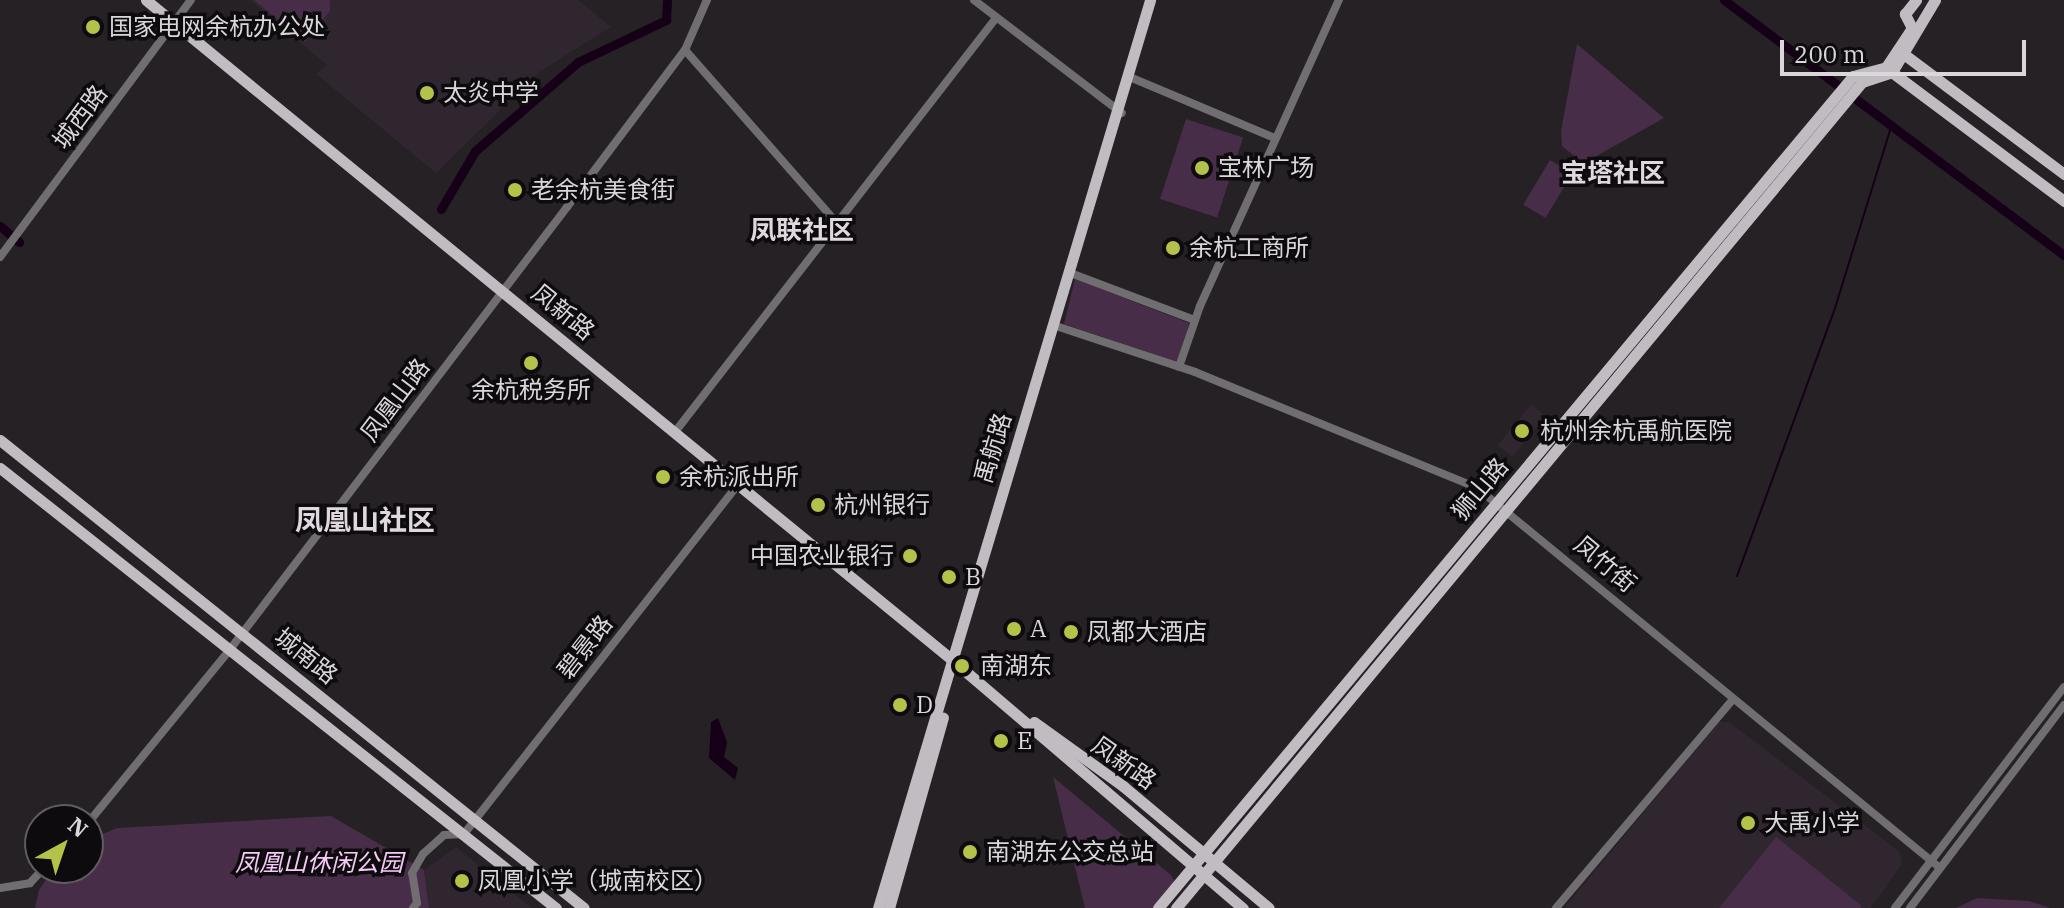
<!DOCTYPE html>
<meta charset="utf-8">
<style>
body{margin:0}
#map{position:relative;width:2064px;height:908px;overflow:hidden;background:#252125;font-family:"IBM Plex Serif","Noto Sans SC",serif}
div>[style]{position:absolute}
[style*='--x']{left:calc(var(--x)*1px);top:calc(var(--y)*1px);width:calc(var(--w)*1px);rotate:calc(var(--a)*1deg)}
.built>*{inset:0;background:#302630;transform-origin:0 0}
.green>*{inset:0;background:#472d48;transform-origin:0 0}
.water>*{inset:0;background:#150018}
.stream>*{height:2px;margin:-1px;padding:0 1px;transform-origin:1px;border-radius:1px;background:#150018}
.canal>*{height:9px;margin:-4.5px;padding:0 4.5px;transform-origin:4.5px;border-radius:4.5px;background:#150018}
.minor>*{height:8px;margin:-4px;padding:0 4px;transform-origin:4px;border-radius:4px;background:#716e71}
.major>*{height:11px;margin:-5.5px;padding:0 5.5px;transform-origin:5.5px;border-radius:5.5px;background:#c1bcc1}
.dots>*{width:22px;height:22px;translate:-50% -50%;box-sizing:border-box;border:4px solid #0d0b0d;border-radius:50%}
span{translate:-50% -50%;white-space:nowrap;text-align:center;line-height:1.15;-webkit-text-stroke:7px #0d0b0d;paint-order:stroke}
.poi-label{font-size:24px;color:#dad7da}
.left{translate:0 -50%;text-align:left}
.right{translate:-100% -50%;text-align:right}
.street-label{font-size:24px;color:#dad7da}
.park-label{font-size:24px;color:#f6c9f8;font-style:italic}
.neighbourhood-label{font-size:26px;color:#dfd8df;font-weight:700}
.quarter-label{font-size:28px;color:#dfd8df;font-weight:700}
.north{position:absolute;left:24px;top:804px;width:80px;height:80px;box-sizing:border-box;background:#0d0b0d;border:2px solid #5f5d5f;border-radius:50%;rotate:40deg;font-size:22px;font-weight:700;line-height:32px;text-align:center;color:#dad7da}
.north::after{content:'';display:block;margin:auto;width:28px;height:36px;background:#b5c249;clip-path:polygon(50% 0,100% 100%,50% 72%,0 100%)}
.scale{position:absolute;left:1780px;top:40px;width:246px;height:36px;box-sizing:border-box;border:4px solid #dad7da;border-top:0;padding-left:10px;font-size:24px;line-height:28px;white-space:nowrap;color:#dad7da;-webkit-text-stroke:6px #0d0b0d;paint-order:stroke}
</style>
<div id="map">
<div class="built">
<div style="clip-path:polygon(250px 0,578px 0,611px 27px,539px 72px,436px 173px,316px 74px,327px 65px)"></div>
<div style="left:1531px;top:404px;width:19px;height:53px;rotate:39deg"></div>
<div style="clip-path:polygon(1719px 722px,1729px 722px,1900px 852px,1902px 864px,1871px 908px,1564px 908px)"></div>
<div style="clip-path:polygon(456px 847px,532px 908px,429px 908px,424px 870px)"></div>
</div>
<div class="green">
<div style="clip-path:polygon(254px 0,330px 0,330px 11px,305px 42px)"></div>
<div style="clip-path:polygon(1577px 44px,1664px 118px,1593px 158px,1579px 160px,1562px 146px,1561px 131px)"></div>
<div style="left:1186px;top:119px;width:60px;height:84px;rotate:18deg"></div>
<div style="left:1550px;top:160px;width:26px;height:52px;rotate:31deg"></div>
<div style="clip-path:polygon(1075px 279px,1189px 323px,1180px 363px,1064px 324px)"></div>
<div style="clip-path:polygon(1053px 777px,1171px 875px,1176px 884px,1157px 908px,1085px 908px)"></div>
<div style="clip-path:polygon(331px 816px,424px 870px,429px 908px,35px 908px,39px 890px,54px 868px,88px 868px,88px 840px,117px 828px)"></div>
<div style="clip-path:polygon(1776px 837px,1862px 906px,1860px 908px,1719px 908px)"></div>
<div style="clip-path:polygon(1977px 898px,2029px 901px,2050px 908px,1956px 908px)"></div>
</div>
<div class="water">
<div style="clip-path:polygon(718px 718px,727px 742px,724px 757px,738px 768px,735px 780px,709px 758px,711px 722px)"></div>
</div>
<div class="stream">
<div style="--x:1737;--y:576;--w:285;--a:-69.9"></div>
<div style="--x:1835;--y:308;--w:189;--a:-72.8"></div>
</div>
<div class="canal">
<div style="--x:1724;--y:0;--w:425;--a:36.9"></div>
<div style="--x:441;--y:209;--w:67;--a:-59.6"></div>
<div style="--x:475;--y:151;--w:136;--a:-40.8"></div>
<div style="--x:578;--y:62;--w:98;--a:-25.5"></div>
<div style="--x:666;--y:20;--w:20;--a:-87"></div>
<div style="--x:0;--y:226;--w:25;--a:40"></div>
</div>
<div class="minor">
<div style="--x:974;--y:0;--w:186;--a:37.4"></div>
<div style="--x:685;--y:50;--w:230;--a:48.7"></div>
<div style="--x:1132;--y:78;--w:155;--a:22.8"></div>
<div style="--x:0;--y:257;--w:320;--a:-53.4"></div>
<div style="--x:1073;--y:274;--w:130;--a:20.7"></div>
<div style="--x:1059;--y:327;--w:143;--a:18.3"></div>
<div style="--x:1195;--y:372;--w:304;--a:22.3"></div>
<div style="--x:1476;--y:487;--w:600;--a:39.39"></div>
<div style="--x:1179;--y:367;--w:65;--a:-71"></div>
<div style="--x:1200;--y:306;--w:336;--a:-65.6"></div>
<div style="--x:675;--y:432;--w:524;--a:-52.21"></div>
<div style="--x:88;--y:823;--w:221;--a:-50.7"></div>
<div style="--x:228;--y:652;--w:559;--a:-52.7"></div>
<div style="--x:567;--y:207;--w:196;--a:-53.1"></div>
<div style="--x:685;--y:50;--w:55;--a:-66.3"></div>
<div style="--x:0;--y:888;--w:30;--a:-9"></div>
<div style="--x:30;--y:883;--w:21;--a:-47"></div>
<div style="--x:413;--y:908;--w:6;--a:-51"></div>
<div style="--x:417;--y:903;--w:30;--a:-99"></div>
<div style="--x:412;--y:873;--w:22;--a:-60"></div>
<div style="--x:423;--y:854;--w:28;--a:-42"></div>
<div style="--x:444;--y:835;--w:20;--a:-3"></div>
<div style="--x:464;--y:834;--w:444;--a:-51.9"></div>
<div style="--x:1556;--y:908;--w:274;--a:-49.7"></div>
<div style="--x:1895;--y:908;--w:278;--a:-52.6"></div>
<div style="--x:1910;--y:908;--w:255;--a:-52.8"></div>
</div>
<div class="major">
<div style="--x:146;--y:0;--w:1040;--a:39.3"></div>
<div style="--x:951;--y:659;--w:384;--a:40.5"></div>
<div style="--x:1901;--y:52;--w:204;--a:36.8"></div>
<div style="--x:1889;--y:70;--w:219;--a:36.8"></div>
<div style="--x:0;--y:440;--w:748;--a:38.71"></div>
<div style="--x:0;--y:468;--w:709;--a:38.36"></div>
<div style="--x:1034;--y:722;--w:110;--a:35.7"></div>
<div style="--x:1123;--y:786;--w:190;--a:39.9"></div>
<div style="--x:878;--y:908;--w:948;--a:-73.32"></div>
<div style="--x:889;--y:908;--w:198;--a:-74.2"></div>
<div style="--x:1158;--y:908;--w:1084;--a:-50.13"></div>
<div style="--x:1853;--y:76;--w:34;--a:-15"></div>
<div style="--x:1886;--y:67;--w:47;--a:-56.3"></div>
<div style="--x:1912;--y:28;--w:16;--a:-117"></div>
<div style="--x:1905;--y:14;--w:18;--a:-52"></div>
<div style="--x:1176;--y:908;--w:1074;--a:-50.29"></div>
<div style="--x:1862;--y:82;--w:32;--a:-18"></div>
<div style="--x:1892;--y:72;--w:84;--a:-59.2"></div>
</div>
<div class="dots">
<div style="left:93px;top:27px;background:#b5c249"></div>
<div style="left:427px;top:93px;background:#b5c249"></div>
<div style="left:1202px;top:168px;background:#b5c249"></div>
<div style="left:515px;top:190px;background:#b5c249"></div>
<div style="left:1173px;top:248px;background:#b5c249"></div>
<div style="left:531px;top:363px;background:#b5c249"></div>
<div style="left:1522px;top:431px;background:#b5c249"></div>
<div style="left:663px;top:477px;background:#b5c249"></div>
<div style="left:818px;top:505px;background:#b5c249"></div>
<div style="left:910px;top:556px;background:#b5c249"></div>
<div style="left:949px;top:577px;background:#b5c249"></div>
<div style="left:1014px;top:629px;background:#b5c249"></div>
<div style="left:1071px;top:632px;background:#b5c249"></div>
<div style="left:962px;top:666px;background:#b5c249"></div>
<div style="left:900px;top:705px;background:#b5c249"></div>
<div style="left:1001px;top:741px;background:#b5c249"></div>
<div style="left:1748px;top:823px;background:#b5c249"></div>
<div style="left:970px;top:852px;background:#b5c249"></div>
<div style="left:462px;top:881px;background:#b5c249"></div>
</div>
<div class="poi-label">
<span class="left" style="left:109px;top:27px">国家电网余杭办公处</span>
<span class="left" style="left:443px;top:93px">太炎中学</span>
<span class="left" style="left:1218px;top:168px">宝林广场</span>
<span class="left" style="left:531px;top:190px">老余杭美食街</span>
<span class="left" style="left:1189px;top:248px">余杭工商所</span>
<span style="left:531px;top:390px">余杭税务所</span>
<span class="left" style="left:1540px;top:431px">杭州余杭禹航医院</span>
<span class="left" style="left:679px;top:477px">余杭派出所</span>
<span class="left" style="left:834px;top:505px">杭州银行</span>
<span class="right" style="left:894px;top:556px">中国农业银行</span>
<span class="left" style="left:965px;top:577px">B</span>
<span class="left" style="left:1030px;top:629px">A</span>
<span class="left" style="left:1087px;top:632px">凤都大酒店</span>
<span class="left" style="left:980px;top:666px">南湖东</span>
<span class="left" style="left:916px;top:705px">D</span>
<span class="left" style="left:1017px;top:741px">E</span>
<span class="left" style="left:1764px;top:823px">大禹小学</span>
<span class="left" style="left:986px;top:852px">南湖东公交总站</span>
<span class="left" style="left:478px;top:881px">凤凰小学（城南校区）</span>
</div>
<div class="street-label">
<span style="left:80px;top:117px;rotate:-53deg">城西路</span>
<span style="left:563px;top:312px;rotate:39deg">凤新路</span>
<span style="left:395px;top:400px;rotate:-53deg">凤凰山路</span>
<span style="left:993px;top:448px;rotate:-73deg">禹航路</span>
<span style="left:1480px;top:489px;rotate:-50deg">狮山路</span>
<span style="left:1605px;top:564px;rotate:40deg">凤竹街</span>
<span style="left:585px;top:647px;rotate:-52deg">碧景路</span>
<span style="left:306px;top:656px;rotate:39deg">城南路</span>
<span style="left:1124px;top:763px;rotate:35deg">凤新路</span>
</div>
<div class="park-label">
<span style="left:319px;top:863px">凤凰山休闲公园</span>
</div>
<div class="neighbourhood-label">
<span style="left:1613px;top:173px">宝塔社区</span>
<span style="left:802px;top:230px">凤联社区</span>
</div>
<div class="quarter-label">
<span style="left:365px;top:520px">凤凰山社区</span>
</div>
<div class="north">N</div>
<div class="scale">200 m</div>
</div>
